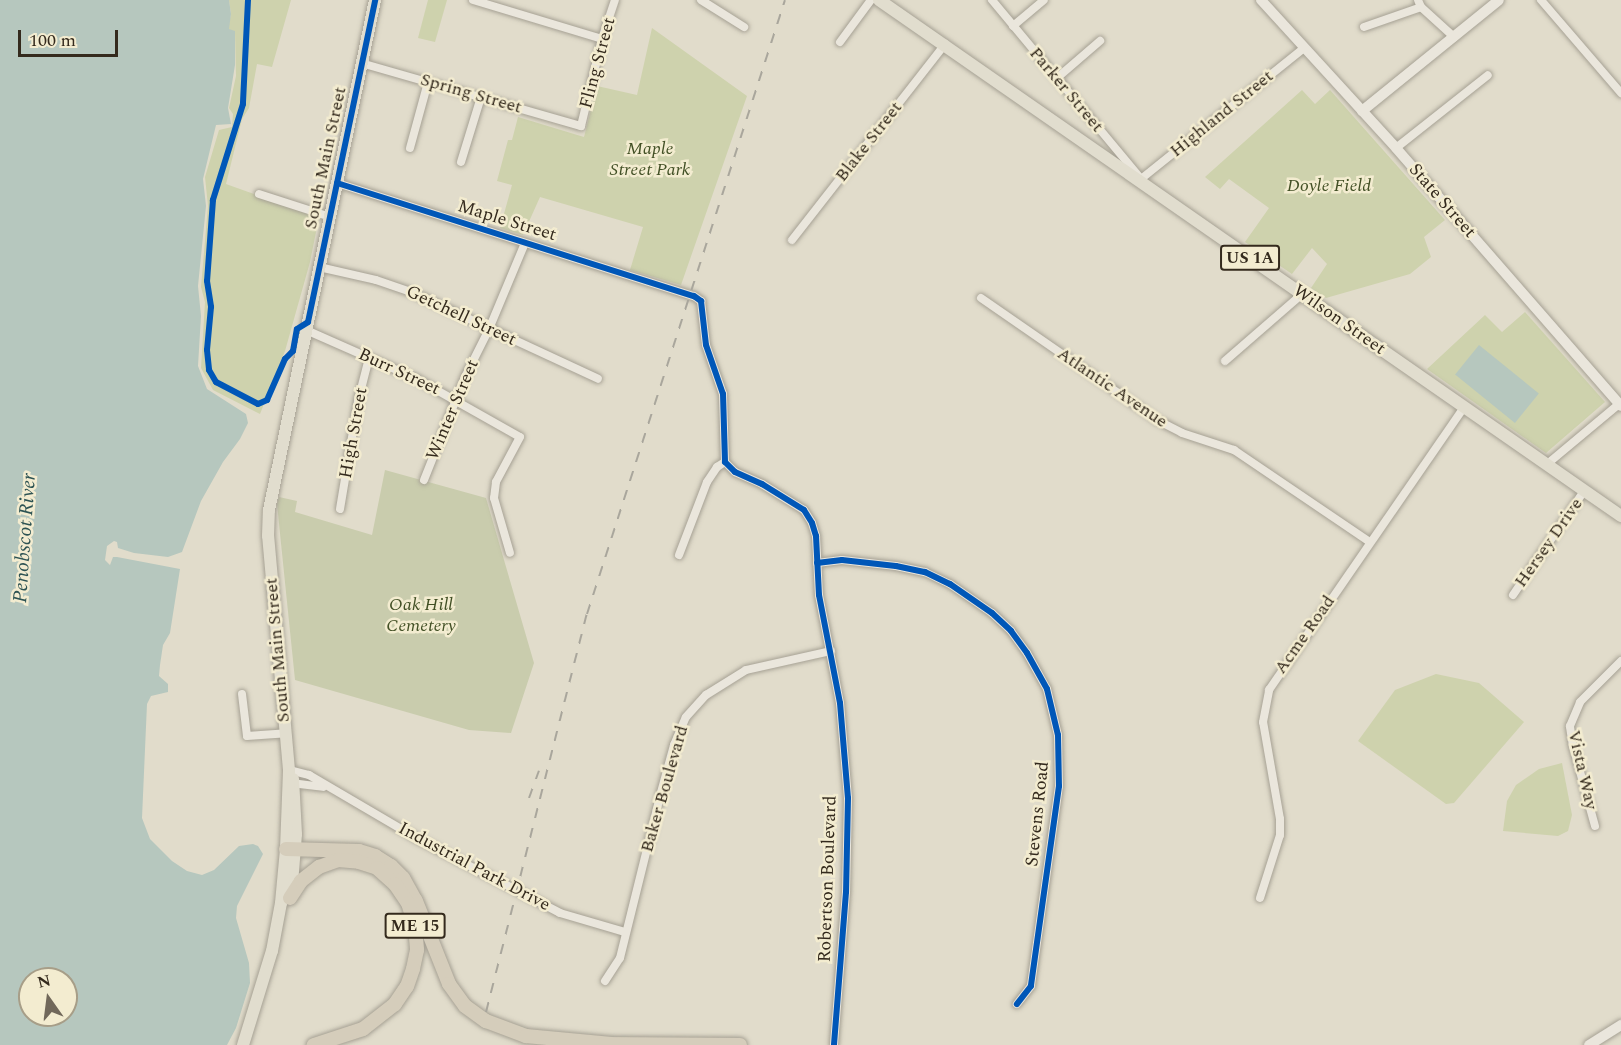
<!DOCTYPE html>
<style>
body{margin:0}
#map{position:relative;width:1621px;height:1045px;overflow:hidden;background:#e1dccb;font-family:Spectral,serif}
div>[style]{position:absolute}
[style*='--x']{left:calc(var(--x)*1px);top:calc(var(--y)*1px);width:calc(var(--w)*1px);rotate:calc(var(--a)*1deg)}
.green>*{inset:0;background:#ced2ad}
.cemetery>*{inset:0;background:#c9ccad}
.water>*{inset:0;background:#b6c7be;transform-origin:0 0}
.roads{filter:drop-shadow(0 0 2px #a6a194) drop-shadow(0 0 2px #a6a194)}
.street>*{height:8px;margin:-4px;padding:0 4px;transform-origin:4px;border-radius:4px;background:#eae6dc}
.secondary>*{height:10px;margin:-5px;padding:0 5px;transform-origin:5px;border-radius:5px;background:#eae6dc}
.primary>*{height:12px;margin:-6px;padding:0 6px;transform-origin:6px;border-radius:6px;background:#e1ddce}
.highway>*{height:14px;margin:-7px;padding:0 7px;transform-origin:7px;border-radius:7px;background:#d5cdbb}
.rail>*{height:2px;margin-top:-1px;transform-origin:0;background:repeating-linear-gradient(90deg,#a9a69c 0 10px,transparent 0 20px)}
.cycleway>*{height:6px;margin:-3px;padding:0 3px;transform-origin:3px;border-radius:3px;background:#0057b8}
span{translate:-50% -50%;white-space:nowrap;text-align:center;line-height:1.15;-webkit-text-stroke:5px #f3ecd0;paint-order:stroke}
.shield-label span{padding:2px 4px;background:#f3ecd0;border:2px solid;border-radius:4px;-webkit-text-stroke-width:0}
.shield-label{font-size:16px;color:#342a1d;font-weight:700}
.street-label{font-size:18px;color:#342a1d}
.park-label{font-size:18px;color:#425025;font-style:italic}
.water-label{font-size:20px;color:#2d5353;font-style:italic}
.north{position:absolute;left:18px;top:967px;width:60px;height:60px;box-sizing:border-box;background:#f3ecd0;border:2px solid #a79e88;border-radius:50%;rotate:346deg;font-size:16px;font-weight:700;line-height:24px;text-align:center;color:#342a1d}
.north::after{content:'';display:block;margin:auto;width:21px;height:27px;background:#71685a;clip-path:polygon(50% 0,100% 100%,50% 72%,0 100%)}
.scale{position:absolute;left:18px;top:30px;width:100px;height:27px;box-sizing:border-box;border:3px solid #342a1d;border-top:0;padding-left:8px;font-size:18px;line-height:21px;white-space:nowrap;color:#342a1d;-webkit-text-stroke:4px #f3ecd0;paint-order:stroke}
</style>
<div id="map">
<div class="green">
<div style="clip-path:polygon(229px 0,291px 0,272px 67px,257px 64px,249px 108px,242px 119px,226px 184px,319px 217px,310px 262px,285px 351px,260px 414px,213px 390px,201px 368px,205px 302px,201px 287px,208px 206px,205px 177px,219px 130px,232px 127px,233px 114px,229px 108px,236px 76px,235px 32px,228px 29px,231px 14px)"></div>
<div style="clip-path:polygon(428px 0,447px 0,435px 42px,418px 38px)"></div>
<div style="clip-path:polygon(652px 28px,747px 96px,681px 285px,630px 270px,643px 227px,540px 197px,523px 235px,500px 228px,512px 185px,497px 181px,508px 140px,512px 140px,518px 117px,584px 137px,597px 86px,637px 95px)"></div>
<div style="clip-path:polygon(1302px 90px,1315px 104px,1330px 90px,1445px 220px,1424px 237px,1431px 257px,1410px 274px,1326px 298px,1311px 288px,1327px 264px,1312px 248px,1292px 274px,1245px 242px,1269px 208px,1229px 179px,1220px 189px,1205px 177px)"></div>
<div style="clip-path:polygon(1525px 312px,1605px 402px,1546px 453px,1427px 369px,1485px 315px,1502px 332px)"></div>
<div style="clip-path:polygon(1436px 674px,1479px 683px,1524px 722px,1454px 803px,1446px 804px,1358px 741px,1395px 690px)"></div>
<div style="clip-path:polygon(1562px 763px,1572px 815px,1568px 831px,1558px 836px,1503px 831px,1507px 801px,1516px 785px,1539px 769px)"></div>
</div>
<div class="cemetery">
<div style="clip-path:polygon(385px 470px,486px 498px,534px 663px,511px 733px,469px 730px,295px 680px,277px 504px,279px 497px,297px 501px,295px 512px,372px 535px)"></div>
</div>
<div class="water">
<div style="clip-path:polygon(evenodd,0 0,229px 0,231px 14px,229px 29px,235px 31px,235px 65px,228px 108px,231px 124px,216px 125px,203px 179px,206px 206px,198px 286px,201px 316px,198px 366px,207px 389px,246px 414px,248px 423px,240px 439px,223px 462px,201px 501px,182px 552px,168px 557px,134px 553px,118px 548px,117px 542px,114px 541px,107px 546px,105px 560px,110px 565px,113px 557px,117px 557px,180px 569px,170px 633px,163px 645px,160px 665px,159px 676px,168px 684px,168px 692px,151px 696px,147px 704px,142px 818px,150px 839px,172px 861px,187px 871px,202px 875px,214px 870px,239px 846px,253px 844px,258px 846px,263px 854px,237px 906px,236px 918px,249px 963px,250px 983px,236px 1028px,227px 1045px,0 1045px,0 0,30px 979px,66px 979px,66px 1015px,30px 1015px,30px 979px)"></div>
<div style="left:1479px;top:345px;width:77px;height:38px;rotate:39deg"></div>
</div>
<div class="roads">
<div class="street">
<div style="--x:473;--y:0;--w:135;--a:16.8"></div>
<div style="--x:701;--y:0;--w:51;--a:32.1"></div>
<div style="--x:992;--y:0;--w:233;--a:50.2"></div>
<div style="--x:1141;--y:179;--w:209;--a:-38.8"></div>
<div style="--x:1418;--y:0;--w:8;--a:67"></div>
<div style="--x:1421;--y:7;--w:45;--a:42.3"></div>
<div style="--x:1541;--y:0;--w:123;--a:49.3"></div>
<div style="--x:1013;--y:26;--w:40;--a:-40"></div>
<div style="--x:1364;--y:27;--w:60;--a:-19.3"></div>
<div style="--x:840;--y:42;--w:52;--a:-53.6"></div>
<div style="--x:361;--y:63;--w:229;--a:16"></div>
<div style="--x:581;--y:126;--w:89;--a:-76.4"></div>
<div style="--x:602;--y:39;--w:41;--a:-71.6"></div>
<div style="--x:1057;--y:78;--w:57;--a:-40.7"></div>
<div style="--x:410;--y:148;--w:68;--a:-74.7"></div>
<div style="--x:1396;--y:148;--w:117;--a:-38.4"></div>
<div style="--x:461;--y:162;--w:68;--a:-72.9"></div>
<div style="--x:337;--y:183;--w:374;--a:17.6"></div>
<div style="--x:694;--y:296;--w:9;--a:36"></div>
<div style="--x:701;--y:301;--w:44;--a:83.5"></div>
<div style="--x:706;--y:345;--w:52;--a:70.9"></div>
<div style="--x:723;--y:394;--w:68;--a:88.3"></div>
<div style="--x:725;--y:462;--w:14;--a:45"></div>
<div style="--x:735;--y:472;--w:30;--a:24"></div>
<div style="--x:762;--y:484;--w:49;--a:31.8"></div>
<div style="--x:804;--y:510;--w:15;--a:58"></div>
<div style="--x:812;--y:523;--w:14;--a:73"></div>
<div style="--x:816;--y:536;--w:59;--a:87.1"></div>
<div style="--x:819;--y:595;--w:110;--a:79"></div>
<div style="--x:840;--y:703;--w:95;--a:85.2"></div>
<div style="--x:848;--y:798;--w:94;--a:91.2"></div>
<div style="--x:846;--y:892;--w:153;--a:94.5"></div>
<div style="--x:259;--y:194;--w:75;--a:17.9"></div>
<div style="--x:792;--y:240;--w:249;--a:-52"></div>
<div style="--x:319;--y:267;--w:58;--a:12.8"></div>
<div style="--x:376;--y:280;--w:37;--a:19"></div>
<div style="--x:411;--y:292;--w:206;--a:24.9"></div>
<div style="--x:981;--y:298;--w:214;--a:34.7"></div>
<div style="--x:1157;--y:420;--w:28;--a:27"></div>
<div style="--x:1182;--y:433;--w:55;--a:18.1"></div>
<div style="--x:1234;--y:450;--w:164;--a:34.1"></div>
<div style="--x:306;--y:330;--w:121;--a:23.8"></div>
<div style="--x:417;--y:379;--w:118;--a:29.4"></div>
<div style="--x:520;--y:437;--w:51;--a:118.1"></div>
<div style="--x:496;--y:482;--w:16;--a:97"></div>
<div style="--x:494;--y:498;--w:57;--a:73.8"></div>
<div style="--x:1225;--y:361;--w:102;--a:-41"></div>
<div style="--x:1546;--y:465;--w:95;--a:-39.9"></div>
<div style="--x:424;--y:480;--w:111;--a:-68.3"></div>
<div style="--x:465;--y:377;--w:54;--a:-63.4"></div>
<div style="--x:489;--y:329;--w:93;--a:-67.3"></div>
<div style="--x:340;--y:509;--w:109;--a:-80.5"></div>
<div style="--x:358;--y:401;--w:44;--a:-75.7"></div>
<div style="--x:679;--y:555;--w:78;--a:-69"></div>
<div style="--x:707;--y:482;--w:18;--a:-56"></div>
<div style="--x:717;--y:467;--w:9;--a:-32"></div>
<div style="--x:817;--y:563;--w:25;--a:-7"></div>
<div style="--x:842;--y:560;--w:54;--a:6.3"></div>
<div style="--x:896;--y:566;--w:30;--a:12"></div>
<div style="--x:925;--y:572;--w:28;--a:26"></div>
<div style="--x:950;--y:584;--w:51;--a:34.6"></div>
<div style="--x:992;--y:613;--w:26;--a:43"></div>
<div style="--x:1011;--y:631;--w:27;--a:54"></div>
<div style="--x:1027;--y:653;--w:41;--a:60.9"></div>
<div style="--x:1047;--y:689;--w:47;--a:76.6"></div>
<div style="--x:1058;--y:735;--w:51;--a:88.9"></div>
<div style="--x:1059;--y:786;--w:202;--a:98"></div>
<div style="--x:1031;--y:986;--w:23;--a:128"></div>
<div style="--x:1513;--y:595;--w:126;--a:-55.7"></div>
<div style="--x:242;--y:694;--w:42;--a:83.2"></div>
<div style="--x:247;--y:736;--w:39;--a:-4"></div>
<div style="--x:289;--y:770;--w:21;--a:14"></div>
<div style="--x:309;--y:775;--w:126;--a:30.4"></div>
<div style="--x:418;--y:839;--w:160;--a:27.5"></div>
<div style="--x:560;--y:913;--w:68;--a:16.3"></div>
<div style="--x:291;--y:783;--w:32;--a:7"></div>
<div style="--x:1595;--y:826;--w:83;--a:-105.4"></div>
<div style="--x:1573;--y:746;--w:20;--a:-99"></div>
<div style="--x:1570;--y:726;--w:26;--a:-67"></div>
<div style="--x:1580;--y:702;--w:58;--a:-45"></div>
<div style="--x:1260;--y:898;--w:66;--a:-72.4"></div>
<div style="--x:1280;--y:835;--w:16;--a:-90"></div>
<div style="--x:1280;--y:819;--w:98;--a:-99.9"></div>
<div style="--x:1263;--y:722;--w:33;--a:-79"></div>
<div style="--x:1269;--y:690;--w:344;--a:-55.4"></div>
<div style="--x:605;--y:981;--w:27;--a:-57"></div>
<div style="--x:620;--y:958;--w:167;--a:-76.1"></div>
<div style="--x:660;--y:796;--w:53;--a:-74.6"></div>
<div style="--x:674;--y:745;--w:30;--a:-67"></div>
<div style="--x:686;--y:717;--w:30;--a:-48"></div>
<div style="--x:706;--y:695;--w:47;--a:-32"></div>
<div style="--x:746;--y:670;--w:87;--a:-12.6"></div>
</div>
<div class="secondary">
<div style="--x:1261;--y:0;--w:200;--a:47.6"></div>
<div style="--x:1396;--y:148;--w:342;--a:48.9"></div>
<div style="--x:1362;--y:111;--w:176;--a:-39"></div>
<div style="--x:1589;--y:1045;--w:38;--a:-32"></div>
</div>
<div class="primary">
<div style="--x:879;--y:0;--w:904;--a:34.82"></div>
<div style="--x:291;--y:896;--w:62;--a:-85.4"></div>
<div style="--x:296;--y:834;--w:55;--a:-93.1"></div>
<div style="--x:243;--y:1045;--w:98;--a:-72.9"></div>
<div style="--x:272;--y:951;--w:49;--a:-79.4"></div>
<div style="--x:281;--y:903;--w:54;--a:-84.7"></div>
<div style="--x:286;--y:849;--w:79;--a:-87.8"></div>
<div style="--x:289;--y:770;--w:235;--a:-95.1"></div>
<div style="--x:268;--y:536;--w:26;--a:-88"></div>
<div style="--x:269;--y:510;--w:521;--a:-78.26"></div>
</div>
<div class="highway">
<div style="--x:286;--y:849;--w:73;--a:1.6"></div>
<div style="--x:359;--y:851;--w:17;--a:17"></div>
<div style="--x:375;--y:856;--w:19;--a:32"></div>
<div style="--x:391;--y:866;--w:17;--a:45"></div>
<div style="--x:403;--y:878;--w:26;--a:61"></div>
<div style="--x:416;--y:901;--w:89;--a:68.3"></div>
<div style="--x:449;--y:984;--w:27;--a:54"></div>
<div style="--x:465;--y:1006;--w:26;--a:36"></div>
<div style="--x:486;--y:1021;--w:43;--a:20.6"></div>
<div style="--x:526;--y:1036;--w:86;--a:5.3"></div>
<div style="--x:290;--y:898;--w:20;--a:-57"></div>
<div style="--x:301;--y:881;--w:23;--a:-38"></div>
<div style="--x:319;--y:867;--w:20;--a:-20"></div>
<div style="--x:338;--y:860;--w:21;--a:5"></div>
<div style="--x:359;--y:862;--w:19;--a:18"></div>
<div style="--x:377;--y:868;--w:24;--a:42"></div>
<div style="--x:395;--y:884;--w:23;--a:56"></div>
<div style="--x:408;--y:903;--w:24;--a:73"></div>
<div style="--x:415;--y:926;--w:24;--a:85"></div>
<div style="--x:417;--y:950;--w:19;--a:102"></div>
<div style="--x:413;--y:969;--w:18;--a:109"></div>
<div style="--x:407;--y:986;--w:22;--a:124"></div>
<div style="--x:395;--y:1004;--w:41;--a:142"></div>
<div style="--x:363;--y:1029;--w:52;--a:161.9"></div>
<div style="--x:603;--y:1044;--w:137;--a:0.4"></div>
</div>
</div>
<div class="rail">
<div style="--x:529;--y:798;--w:29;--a:-70"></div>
<div style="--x:486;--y:1012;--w:411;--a:-75.8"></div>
<div style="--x:587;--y:614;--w:645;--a:-72.13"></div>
</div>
<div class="cycleway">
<div style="--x:248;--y:0;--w:104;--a:92.8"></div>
<div style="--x:243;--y:104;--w:101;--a:107.4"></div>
<div style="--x:213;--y:200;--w:81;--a:94.2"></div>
<div style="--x:207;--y:281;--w:26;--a:81"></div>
<div style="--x:211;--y:307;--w:43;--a:95.3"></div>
<div style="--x:207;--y:350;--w:20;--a:84"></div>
<div style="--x:209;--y:370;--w:14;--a:60"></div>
<div style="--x:216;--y:382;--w:47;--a:27.6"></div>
<div style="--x:258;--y:404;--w:10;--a:-24"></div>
<div style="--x:267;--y:400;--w:45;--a:-66.3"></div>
<div style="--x:285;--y:359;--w:11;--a:-45"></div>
<div style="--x:293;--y:351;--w:22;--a:-80"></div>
<div style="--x:297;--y:329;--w:13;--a:-32"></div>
<div style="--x:308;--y:322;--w:329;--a:-78.2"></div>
<div style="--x:337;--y:183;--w:374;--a:17.6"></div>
<div style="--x:694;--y:296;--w:9;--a:36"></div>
<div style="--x:701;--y:301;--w:44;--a:83.5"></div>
<div style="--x:706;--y:345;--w:52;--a:70.9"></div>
<div style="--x:723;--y:394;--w:68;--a:88.3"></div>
<div style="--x:725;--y:462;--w:14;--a:45"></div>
<div style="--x:735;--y:472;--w:30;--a:24"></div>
<div style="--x:762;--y:484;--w:49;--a:31.8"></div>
<div style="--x:804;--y:510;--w:15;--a:58"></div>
<div style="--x:812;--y:523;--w:14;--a:73"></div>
<div style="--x:816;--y:536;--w:59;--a:87.1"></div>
<div style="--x:819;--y:595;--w:110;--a:79"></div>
<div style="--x:840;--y:703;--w:95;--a:85.2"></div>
<div style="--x:848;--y:798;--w:94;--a:91.2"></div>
<div style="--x:846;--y:892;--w:153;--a:94.5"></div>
<div style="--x:817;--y:563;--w:25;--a:-7"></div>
<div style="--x:842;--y:560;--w:54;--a:6.3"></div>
<div style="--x:896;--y:566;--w:30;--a:12"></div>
<div style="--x:925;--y:572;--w:28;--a:26"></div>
<div style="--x:950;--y:584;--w:51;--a:34.6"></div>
<div style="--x:992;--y:613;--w:26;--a:43"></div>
<div style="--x:1011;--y:631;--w:27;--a:54"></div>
<div style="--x:1027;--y:653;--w:41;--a:60.9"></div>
<div style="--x:1047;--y:689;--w:47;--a:76.6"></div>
<div style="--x:1058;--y:735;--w:51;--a:88.9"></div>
<div style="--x:1059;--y:786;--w:202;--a:98"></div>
<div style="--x:1031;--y:986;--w:23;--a:128"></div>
</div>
<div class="shield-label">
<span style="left:1250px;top:258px">US 1A</span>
<span style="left:415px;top:926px">ME 15</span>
</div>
<div class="street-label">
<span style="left:598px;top:63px;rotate:-75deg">Fling Street</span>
<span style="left:1066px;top:90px;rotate:50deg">Parker Street</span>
<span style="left:471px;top:94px;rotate:16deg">Spring Street</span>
<span style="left:1222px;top:114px;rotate:-39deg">Highland Street</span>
<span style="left:869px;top:142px;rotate:-52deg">Blake Street</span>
<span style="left:326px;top:158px;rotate:-78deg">South Main Street</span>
<span style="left:1442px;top:201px;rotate:49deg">State Street</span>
<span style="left:507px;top:221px;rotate:17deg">Maple Street</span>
<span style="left:461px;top:316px;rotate:25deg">Getchell Street</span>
<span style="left:1339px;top:320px;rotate:35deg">Wilson Street</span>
<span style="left:399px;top:372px;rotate:25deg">Burr Street</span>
<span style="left:1112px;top:388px;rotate:34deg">Atlantic Avenue</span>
<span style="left:453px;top:410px;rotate:-67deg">Winter Street</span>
<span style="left:354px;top:433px;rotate:-80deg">High Street</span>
<span style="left:1549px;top:543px;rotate:-55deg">Hersey Drive</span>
<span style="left:1305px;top:635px;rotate:-55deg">Acme Road</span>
<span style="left:278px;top:650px;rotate:-95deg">South Main Street</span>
<span style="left:1582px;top:770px;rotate:77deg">Vista Way</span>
<span style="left:665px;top:789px;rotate:-74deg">Baker Boulevard</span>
<span style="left:1038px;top:814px;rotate:-84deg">Stevens Road</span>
<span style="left:474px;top:867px;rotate:28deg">Industrial Park Drive</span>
<span style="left:828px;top:879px;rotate:-88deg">Robertson Boulevard</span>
</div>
<div class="park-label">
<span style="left:650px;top:160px">Maple<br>Street Park</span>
<span style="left:1329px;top:186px">Doyle Field</span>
<span style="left:421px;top:616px">Oak Hill<br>Cemetery</span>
</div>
<div class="water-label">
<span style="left:25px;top:538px;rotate:-86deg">Penobscot River</span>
</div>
<div class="north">N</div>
<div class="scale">100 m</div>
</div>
